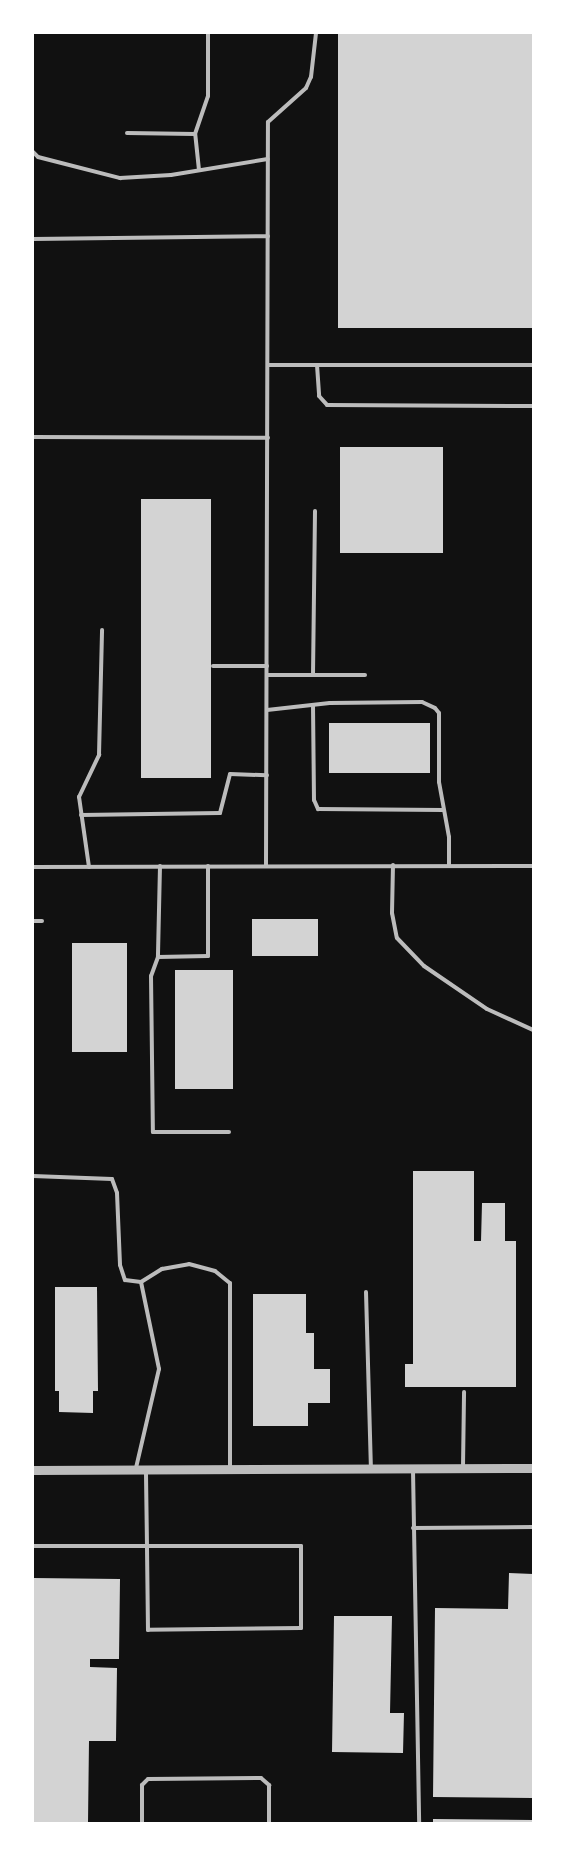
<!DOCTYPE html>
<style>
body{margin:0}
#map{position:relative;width:566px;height:1856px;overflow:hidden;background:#111;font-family:Montserrat,sans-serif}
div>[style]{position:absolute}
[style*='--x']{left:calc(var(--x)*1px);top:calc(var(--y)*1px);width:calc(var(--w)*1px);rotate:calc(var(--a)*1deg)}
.building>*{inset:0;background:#d3d3d3;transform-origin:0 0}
.service>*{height:4px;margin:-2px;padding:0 2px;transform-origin:2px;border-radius:2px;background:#bcbcbc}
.tertiary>*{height:9px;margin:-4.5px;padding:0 4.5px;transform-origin:4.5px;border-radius:4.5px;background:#bcbcbc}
span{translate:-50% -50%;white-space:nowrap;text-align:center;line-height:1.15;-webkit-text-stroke:5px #fff;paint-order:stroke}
.frame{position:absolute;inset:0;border:34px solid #fff;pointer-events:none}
</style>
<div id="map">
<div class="building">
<div style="left:338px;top:33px;width:195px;height:295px"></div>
<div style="left:340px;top:447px;width:103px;height:106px"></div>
<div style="left:141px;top:499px;width:70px;height:279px"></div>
<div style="left:329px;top:723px;width:101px;height:50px"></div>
<div style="left:252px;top:919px;width:66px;height:37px"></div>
<div style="left:72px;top:943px;width:55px;height:109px"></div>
<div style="left:175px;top:970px;width:58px;height:119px"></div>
<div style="clip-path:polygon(413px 1171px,474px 1171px,474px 1241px,481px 1241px,482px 1203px,505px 1203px,505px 1241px,516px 1241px,516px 1387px,405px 1387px,405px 1364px,413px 1364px)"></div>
<div style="clip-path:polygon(55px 1287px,97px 1287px,98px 1391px,93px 1391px,93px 1413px,59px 1412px,59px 1391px,55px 1391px)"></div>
<div style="clip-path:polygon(253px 1294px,306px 1294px,306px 1333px,314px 1333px,314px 1369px,330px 1369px,330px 1403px,308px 1403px,308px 1426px,253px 1426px)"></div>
<div style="clip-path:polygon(509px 1573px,533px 1574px,533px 1798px,433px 1797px,435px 1608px,508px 1609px)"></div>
<div style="clip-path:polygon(33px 1578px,120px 1579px,119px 1659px,90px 1659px,90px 1667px,117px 1668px,116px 1741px,89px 1741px,88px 1823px,33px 1823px)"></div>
<div style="clip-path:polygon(334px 1616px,392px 1616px,390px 1713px,404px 1713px,403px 1753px,332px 1752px)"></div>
<div style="clip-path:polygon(433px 1819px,533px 1820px,533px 1823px,433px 1823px)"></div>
</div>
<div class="service">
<div style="--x:127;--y:133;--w:68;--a:0.8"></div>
<div style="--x:33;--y:152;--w:7;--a:45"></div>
<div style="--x:38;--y:157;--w:85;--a:14.4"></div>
<div style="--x:120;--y:178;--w:51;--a:-3.4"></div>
<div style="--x:171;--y:175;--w:98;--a:-9.4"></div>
<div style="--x:199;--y:170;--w:36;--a:-96"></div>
<div style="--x:195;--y:134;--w:40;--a:-71.1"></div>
<div style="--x:208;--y:96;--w:63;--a:-90"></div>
<div style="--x:33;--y:239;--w:235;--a:-0.7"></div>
<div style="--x:268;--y:365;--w:265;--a:0"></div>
<div style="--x:317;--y:365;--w:31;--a:86"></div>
<div style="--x:319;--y:396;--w:12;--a:48"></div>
<div style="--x:327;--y:405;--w:206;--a:0.3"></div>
<div style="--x:33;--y:437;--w:235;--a:0.2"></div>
<div style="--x:213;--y:666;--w:54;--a:0"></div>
<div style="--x:267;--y:675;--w:98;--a:0"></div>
<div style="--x:313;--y:675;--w:164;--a:-89.3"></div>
<div style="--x:313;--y:705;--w:95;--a:89.4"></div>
<div style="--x:314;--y:800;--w:10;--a:66"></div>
<div style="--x:318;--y:809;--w:125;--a:0.5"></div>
<div style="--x:267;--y:710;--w:63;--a:-6.3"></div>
<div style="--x:330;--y:703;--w:92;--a:-0.6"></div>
<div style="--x:422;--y:702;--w:14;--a:25"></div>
<div style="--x:435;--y:708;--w:6;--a:51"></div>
<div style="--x:439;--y:713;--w:69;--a:90"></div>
<div style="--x:439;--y:782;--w:56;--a:79.7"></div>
<div style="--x:449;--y:837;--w:29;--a:90"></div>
<div style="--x:81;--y:815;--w:139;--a:-0.8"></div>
<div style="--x:220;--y:813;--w:40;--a:-75.6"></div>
<div style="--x:230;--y:774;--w:37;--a:2"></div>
<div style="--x:393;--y:865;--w:48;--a:91.2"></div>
<div style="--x:392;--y:913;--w:25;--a:79"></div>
<div style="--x:397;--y:938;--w:39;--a:46"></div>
<div style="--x:424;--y:966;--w:76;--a:34.3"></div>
<div style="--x:487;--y:1009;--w:51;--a:24.5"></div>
<div style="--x:160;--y:866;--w:91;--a:91.3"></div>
<div style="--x:158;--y:957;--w:20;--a:110"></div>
<div style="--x:151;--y:976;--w:156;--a:89.3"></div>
<div style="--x:153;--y:1132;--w:76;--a:0"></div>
<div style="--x:266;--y:866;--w:744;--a:-89.85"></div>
<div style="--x:268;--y:122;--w:51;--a:-41.8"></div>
<div style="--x:306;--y:88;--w:12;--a:-66"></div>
<div style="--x:311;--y:77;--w:44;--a:-83.5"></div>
<div style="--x:33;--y:867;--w:500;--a:-0.11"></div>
<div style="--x:89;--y:867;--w:71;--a:-98.1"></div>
<div style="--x:79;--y:797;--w:47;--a:-64.5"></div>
<div style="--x:99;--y:755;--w:125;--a:-88.6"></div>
<div style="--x:33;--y:921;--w:9;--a:0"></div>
<div style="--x:158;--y:957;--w:50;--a:-1.1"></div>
<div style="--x:208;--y:956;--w:90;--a:-90"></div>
<div style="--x:33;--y:1176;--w:79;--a:2.2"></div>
<div style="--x:112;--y:1179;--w:15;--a:70"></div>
<div style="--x:117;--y:1193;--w:72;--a:87.6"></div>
<div style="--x:120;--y:1265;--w:16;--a:72"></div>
<div style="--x:125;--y:1280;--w:16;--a:7"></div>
<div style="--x:141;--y:1282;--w:89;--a:78.3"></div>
<div style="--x:159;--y:1369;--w:102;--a:103.1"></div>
<div style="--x:141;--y:1282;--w:25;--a:-32"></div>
<div style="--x:162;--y:1269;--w:27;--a:-10"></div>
<div style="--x:189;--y:1264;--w:27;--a:15"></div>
<div style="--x:215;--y:1271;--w:19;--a:39"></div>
<div style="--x:230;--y:1283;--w:186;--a:90"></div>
<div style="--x:366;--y:1292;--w:177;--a:88.4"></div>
<div style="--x:463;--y:1467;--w:75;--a:-89.2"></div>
<div style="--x:413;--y:1470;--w:353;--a:89"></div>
<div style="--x:413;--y:1528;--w:120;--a:-0.5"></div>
<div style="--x:33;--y:1546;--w:268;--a:0"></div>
<div style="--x:301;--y:1546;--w:82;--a:90"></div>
<div style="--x:301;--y:1628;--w:153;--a:179.3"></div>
<div style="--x:148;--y:1630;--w:84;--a:-90.7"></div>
<div style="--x:147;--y:1546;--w:75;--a:-90.8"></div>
<div style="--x:142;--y:1823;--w:38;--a:-90"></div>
<div style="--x:142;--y:1785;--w:8;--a:-45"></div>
<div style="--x:148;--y:1779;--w:113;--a:-0.5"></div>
<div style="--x:261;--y:1778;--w:11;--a:41"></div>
<div style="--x:269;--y:1785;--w:38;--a:90"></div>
</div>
<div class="tertiary">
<div style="--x:33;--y:1470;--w:500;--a:-0.23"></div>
</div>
<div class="frame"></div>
</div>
